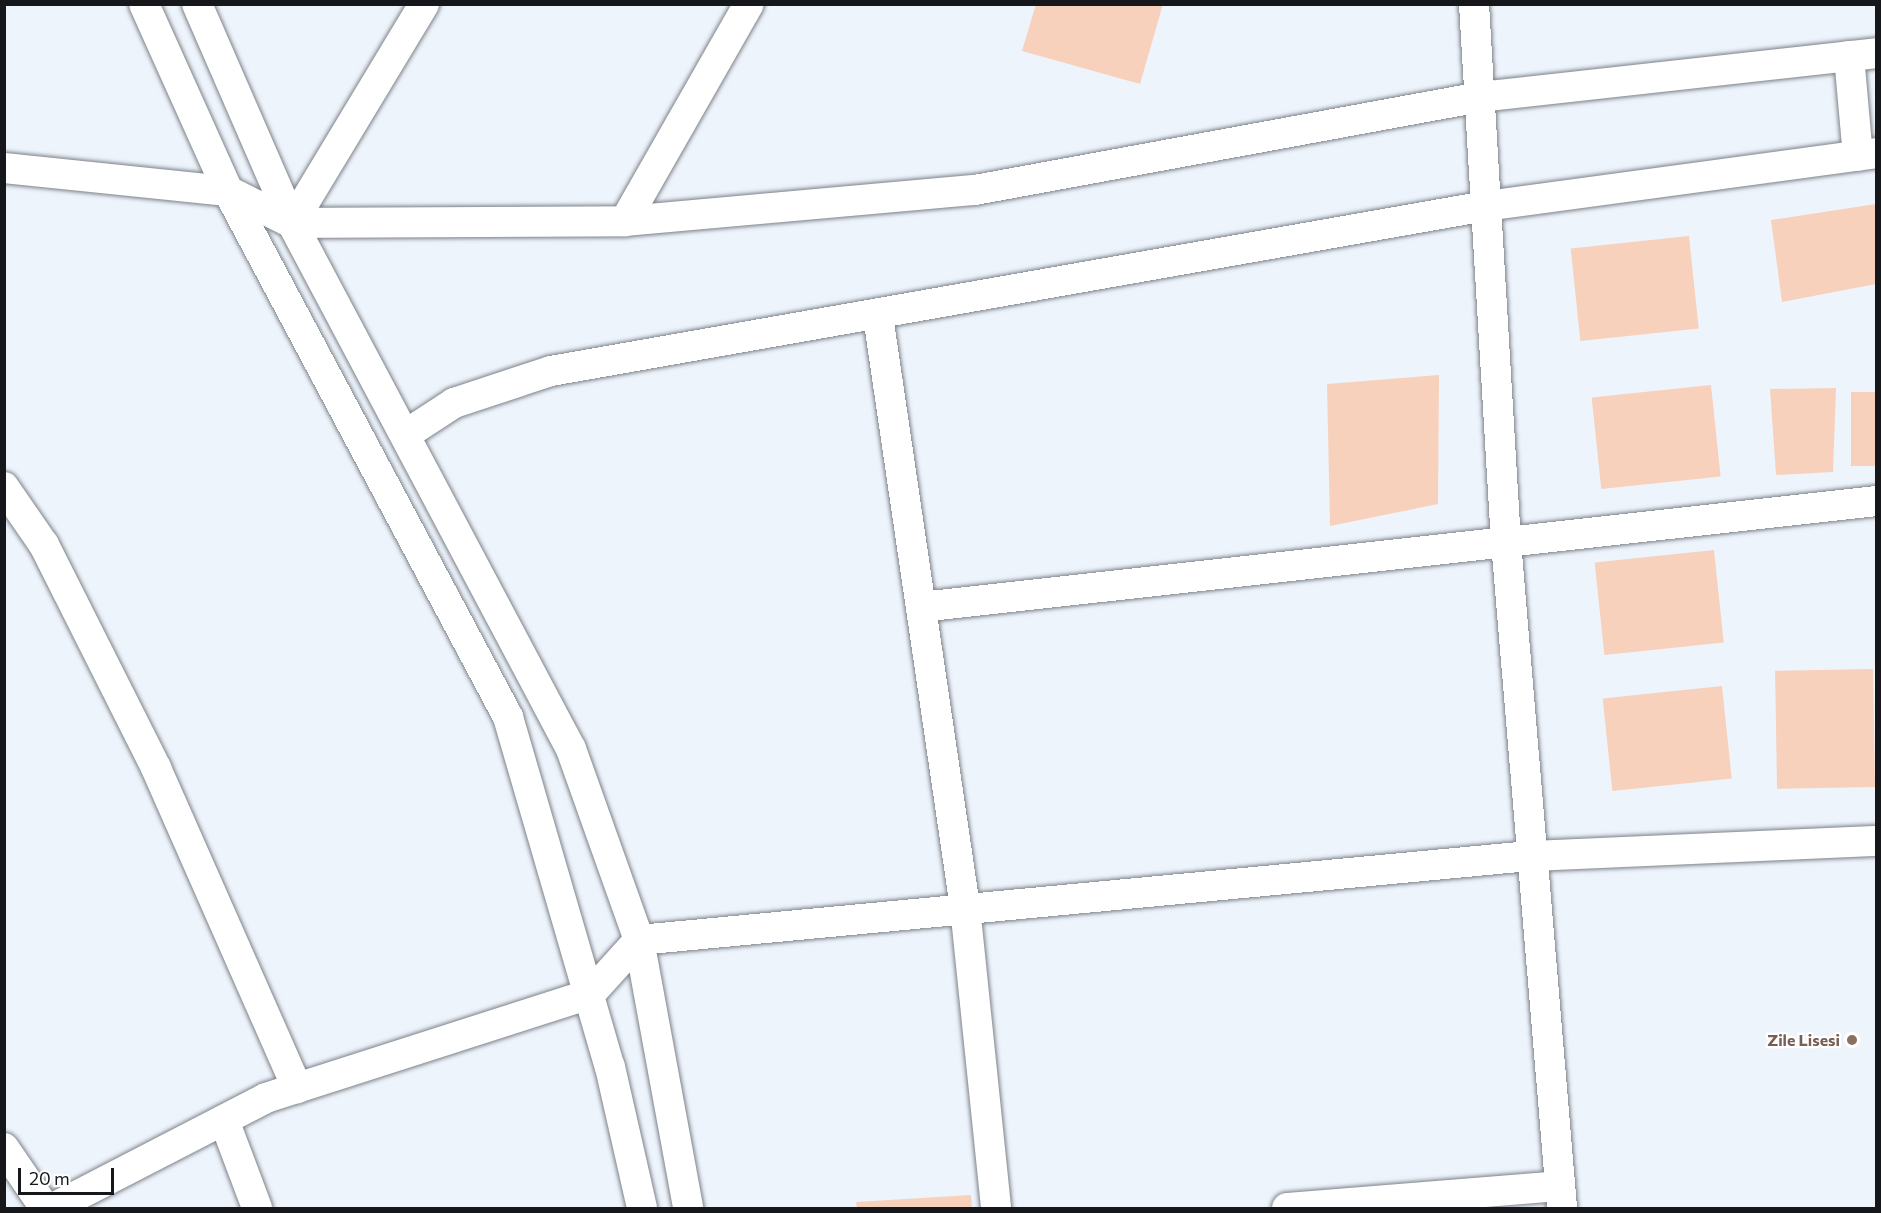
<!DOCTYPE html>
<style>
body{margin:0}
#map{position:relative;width:1881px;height:1213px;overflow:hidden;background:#eef4fc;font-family:Commissioner,sans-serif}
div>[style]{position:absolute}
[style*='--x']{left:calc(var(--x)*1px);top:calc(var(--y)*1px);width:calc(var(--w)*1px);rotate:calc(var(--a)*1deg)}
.building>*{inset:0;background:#f7d1bc;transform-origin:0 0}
.roads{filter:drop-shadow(0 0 2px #7d8288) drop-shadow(0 0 2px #7d8288)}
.minor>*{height:30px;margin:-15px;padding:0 15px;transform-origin:15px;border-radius:15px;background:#fff}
.dots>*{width:16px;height:16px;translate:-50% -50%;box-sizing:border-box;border:3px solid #fff;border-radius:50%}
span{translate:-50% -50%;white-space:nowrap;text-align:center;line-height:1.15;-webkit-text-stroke:4.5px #fff;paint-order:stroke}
.education-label{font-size:16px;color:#785e54;font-weight:700}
.right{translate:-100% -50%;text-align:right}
.frame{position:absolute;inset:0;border:6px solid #15171a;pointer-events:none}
.scale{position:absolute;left:18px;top:1168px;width:96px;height:27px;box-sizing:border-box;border:3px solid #15171a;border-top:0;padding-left:8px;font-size:18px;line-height:21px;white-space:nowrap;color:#15171a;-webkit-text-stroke:4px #fff;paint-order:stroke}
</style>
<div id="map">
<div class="building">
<div style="clip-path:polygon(1036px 4px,1163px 4px,1140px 84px,1022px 51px)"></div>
<div style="clip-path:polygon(1876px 204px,1876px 284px,1782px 302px,1771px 220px)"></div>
<div style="left:1689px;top:236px;width:93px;height:119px;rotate:84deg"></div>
<div style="clip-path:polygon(1439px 375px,1438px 504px,1330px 526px,1327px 384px)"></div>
<div style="left:1711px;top:385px;width:92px;height:120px;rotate:84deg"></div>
<div style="clip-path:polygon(1836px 388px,1833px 472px,1776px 475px,1770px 389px)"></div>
<div style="left:1876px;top:392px;width:74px;height:25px;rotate:90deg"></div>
<div style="left:1714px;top:550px;width:93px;height:120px;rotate:84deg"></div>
<div style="left:1873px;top:669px;width:118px;height:98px;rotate:89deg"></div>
<div style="left:1722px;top:686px;width:93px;height:120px;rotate:84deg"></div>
<div style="clip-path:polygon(971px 1195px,972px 1208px,857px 1208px,856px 1202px)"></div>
</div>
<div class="roads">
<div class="minor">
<div style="--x:144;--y:4;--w:205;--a:65.8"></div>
<div style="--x:228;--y:191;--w:596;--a:61.97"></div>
<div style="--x:508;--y:717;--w:365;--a:73.8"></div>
<div style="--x:610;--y:1067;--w:145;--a:77.2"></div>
<div style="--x:197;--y:4;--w:239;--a:66.5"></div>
<div style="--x:292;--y:223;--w:595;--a:62.06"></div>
<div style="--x:571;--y:749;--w:203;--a:70.4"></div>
<div style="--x:639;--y:940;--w:272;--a:79.6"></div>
<div style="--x:1474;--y:4;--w:539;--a:86.6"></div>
<div style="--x:1506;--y:542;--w:668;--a:85.19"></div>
<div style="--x:1849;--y:56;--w:100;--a:84.9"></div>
<div style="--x:4;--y:168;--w:225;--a:5.9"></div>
<div style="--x:228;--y:191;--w:72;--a:26.6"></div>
<div style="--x:292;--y:223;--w:333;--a:-0.3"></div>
<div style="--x:625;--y:221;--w:351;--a:-5.1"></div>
<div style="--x:975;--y:190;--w:513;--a:-10.43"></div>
<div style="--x:1480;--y:97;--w:398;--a:-6.3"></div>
<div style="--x:625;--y:221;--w:250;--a:-60.3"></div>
<div style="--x:292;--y:223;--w:256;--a:-58.9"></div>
<div style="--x:878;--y:316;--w:597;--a:81.63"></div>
<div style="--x:965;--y:907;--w:303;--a:84.1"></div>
<div style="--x:405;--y:435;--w:59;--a:-33.1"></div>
<div style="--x:454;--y:403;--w:102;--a:-18.3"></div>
<div style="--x:551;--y:371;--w:949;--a:-10.01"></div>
<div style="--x:1486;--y:206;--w:394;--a:-7.7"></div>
<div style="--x:4;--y:487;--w:70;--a:55.4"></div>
<div style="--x:44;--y:545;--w:250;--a:63.3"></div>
<div style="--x:156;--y:768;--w:350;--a:66.2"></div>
<div style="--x:921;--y:607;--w:961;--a:-6.33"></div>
<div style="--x:224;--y:1120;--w:94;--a:69.4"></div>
<div style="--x:4;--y:1148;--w:73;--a:55.7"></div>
<div style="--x:53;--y:1208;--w:240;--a:-27.3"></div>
<div style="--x:266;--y:1098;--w:340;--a:-17.8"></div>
<div style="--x:590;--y:994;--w:73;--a:-47.8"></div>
<div style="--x:639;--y:940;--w:895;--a:-5.39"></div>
<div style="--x:1530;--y:856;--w:346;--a:-2.5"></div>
<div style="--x:1287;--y:1208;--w:273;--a:-4.6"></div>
</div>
</div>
<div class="dots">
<div style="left:1852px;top:1040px;background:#8d6e63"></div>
</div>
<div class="education-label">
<span class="right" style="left:1840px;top:1040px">Zile Lisesi</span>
</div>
<div class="frame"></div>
<div class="scale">20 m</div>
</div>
